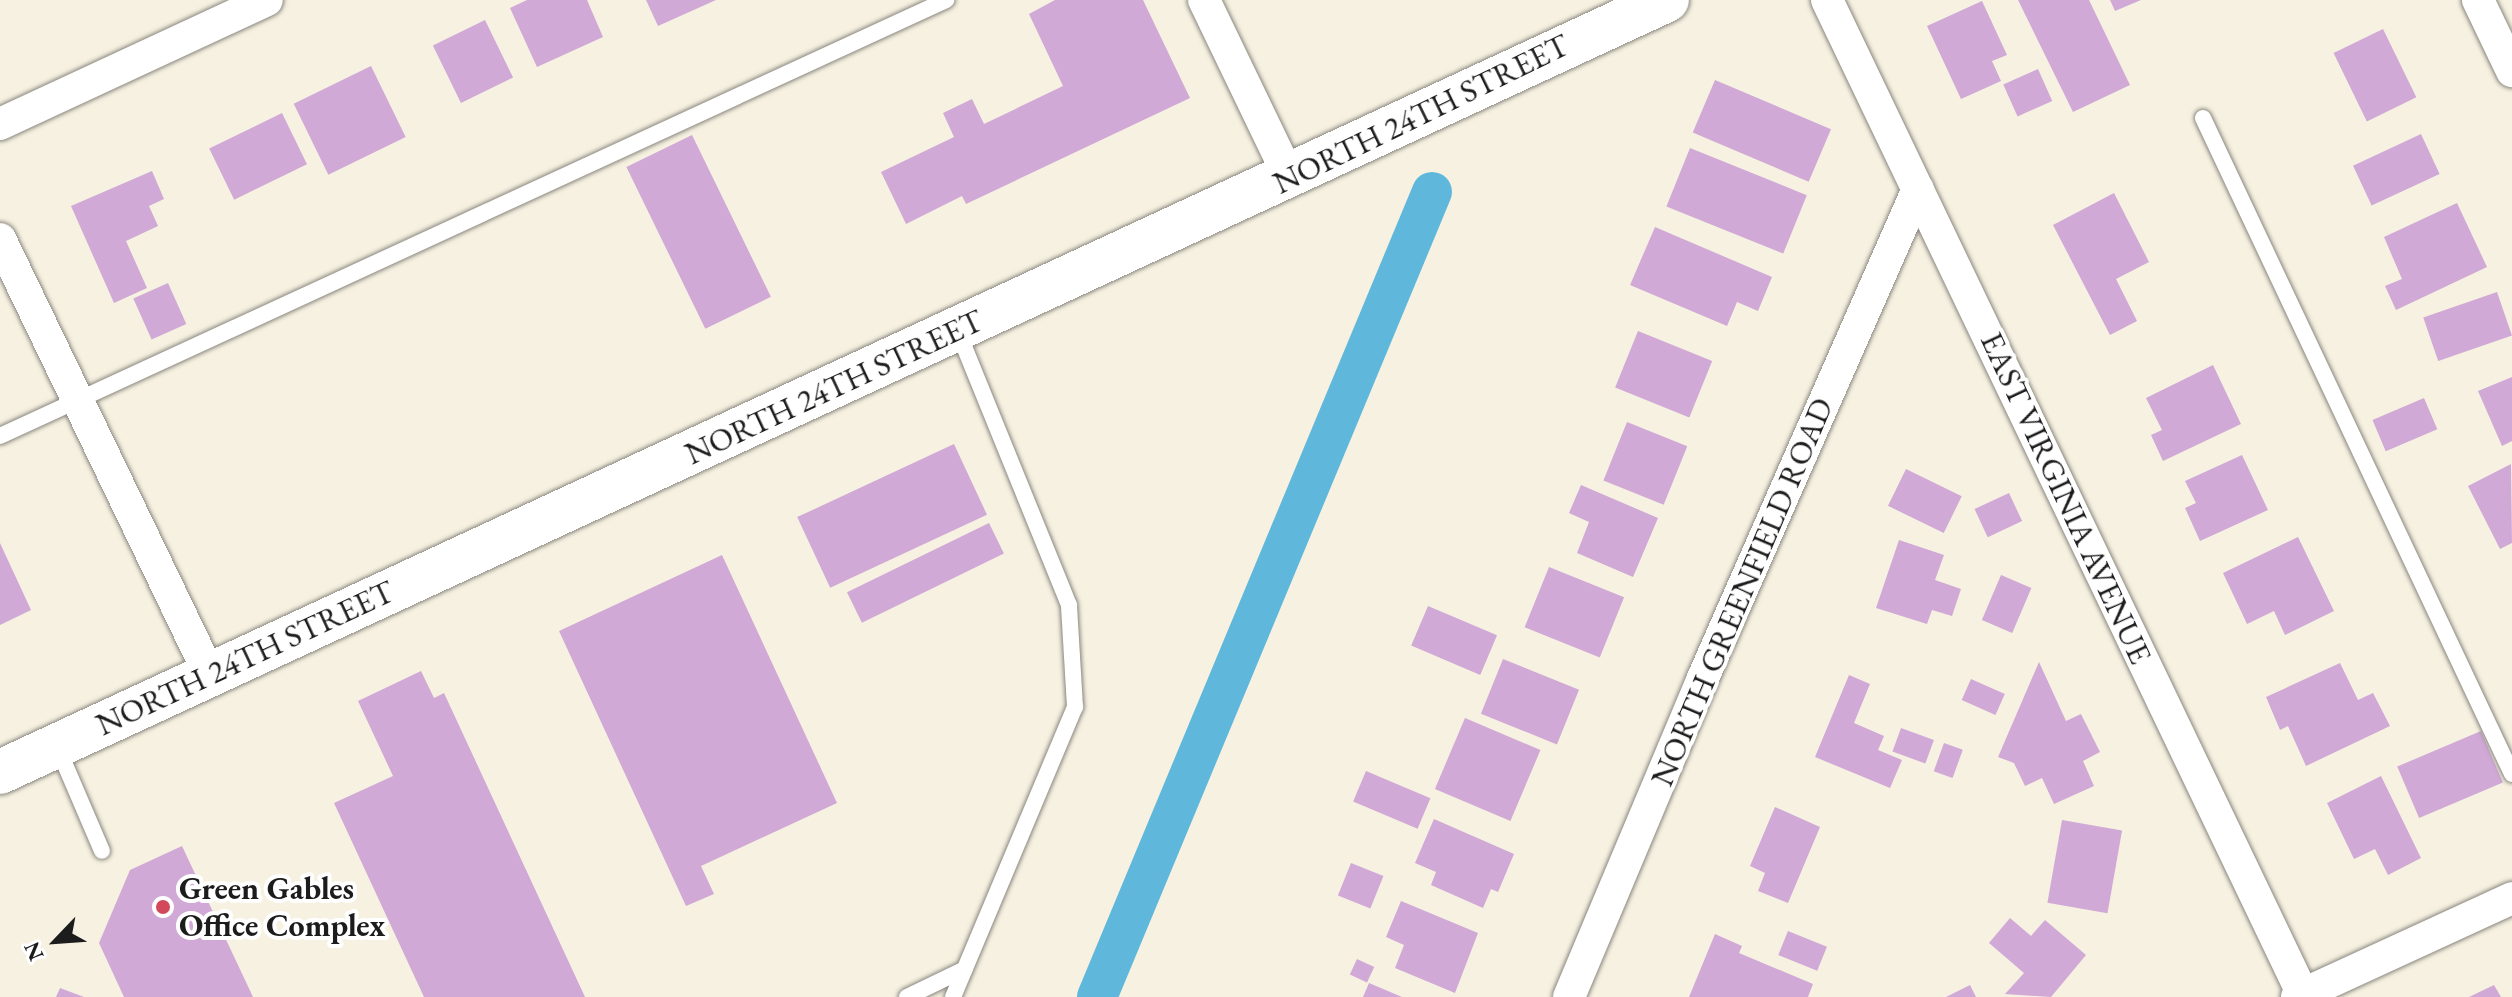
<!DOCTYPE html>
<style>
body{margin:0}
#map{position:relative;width:2512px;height:997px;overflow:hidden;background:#f6f1e1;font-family:"EB Garamond",serif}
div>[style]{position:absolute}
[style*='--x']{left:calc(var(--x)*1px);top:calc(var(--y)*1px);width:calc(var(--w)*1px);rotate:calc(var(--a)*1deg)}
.canal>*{height:40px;margin:-20px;padding:0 20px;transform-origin:20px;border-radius:20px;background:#5fb7dc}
.building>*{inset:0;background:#d0a9d7;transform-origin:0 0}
.roads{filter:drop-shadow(0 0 2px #89867e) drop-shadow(0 0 2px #89867e)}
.service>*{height:16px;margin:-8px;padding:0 8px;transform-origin:8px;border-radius:8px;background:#fff}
.minor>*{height:32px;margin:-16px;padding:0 16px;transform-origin:16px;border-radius:16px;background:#fff}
.secondary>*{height:44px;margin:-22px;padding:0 22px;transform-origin:22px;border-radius:22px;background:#fff}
.dots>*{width:22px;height:22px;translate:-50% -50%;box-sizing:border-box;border:4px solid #fff;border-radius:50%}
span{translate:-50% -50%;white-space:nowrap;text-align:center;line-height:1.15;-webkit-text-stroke:8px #fff;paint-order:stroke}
.street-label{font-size:32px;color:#1c1c1c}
.poi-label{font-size:32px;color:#1c1c1c;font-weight:700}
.left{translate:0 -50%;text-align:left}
.north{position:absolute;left:16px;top:901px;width:80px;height:80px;-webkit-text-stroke:6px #fff;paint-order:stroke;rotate:245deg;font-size:22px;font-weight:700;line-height:32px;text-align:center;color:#1c1c1c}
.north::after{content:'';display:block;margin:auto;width:28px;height:36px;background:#1c1c1c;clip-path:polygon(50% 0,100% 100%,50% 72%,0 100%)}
</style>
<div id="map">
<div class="canal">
<div style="--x:1097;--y:997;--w:872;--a:-67.41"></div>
</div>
<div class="building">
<div style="clip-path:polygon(527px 0,587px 0,603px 37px,537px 67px,510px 8px)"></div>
<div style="clip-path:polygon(646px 0,716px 0,658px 26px)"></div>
<div style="clip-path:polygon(1055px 0,1143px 0,1190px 98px,966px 204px,962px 196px,906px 224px,881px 172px,954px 137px,943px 113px,972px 99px,984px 124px,1063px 86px,1029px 14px)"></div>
<div style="clip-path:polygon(2018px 0,2089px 0,2130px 85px,2073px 112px)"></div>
<div style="clip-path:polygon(2110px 0,2141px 0,2115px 11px)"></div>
<div style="clip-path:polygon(1982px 1px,2007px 55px,1992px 61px,2001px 81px,1961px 99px,1927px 26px)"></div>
<div style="left:485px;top:20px;width:64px;height:58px;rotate:64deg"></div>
<div style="left:2383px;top:29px;width:76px;height:55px;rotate:64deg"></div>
<div style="left:371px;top:66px;width:79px;height:86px;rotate:64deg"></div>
<div style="left:2038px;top:69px;width:35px;height:38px;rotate:66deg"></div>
<div style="left:1715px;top:80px;width:126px;height:57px;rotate:23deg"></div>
<div style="left:282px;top:113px;width:57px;height:81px;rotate:64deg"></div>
<div style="left:2421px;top:134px;width:44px;height:75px;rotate:65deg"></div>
<div style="left:692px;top:135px;width:180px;height:73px;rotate:64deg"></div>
<div style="left:1690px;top:148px;width:126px;height:63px;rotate:22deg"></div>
<div style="clip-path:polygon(152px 171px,164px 199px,149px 206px,158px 226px,126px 241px,147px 288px,114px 303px,71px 206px)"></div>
<div style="clip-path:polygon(2114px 193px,2149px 262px,2116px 279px,2137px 321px,2110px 335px,2053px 225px)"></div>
<div style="clip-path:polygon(2457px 203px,2487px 267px,2396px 310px,2385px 286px,2402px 279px,2384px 237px)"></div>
<div style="clip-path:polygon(1655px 227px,1772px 277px,1758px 311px,1737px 302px,1727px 326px,1630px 285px)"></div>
<div style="left:168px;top:283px;width:45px;height:38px;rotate:66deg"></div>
<div style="left:2497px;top:292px;width:46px;height:78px;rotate:71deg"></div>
<div style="left:1638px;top:331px;width:80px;height:61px;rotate:22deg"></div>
<div style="clip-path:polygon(2213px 365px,2241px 424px,2163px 461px,2151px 435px,2162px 430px,2146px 398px)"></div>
<div style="clip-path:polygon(2512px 377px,2512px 441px,2502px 446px,2478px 391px)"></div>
<div style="left:2424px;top:398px;width:34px;height:56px;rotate:67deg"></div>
<div style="left:1627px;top:422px;width:65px;height:63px;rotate:22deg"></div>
<div style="left:954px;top:444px;width:78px;height:173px;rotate:65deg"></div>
<div style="clip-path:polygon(2242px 455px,2268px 510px,2200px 541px,2185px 508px,2196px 503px,2185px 481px)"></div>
<div style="clip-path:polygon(2511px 464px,2512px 543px,2500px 549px,2468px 486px)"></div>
<div style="left:1906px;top:469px;width:62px;height:41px;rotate:26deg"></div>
<div style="clip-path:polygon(1581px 485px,1658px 518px,1633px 577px,1577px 553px,1589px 522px,1569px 513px)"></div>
<div style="left:2009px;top:493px;width:31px;height:38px;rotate:65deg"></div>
<div style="left:989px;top:523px;width:34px;height:158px;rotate:64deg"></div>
<div style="clip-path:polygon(2298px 537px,2334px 611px,2285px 635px,2274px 611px,2247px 624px,2223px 573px)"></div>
<div style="clip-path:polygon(1899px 540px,1944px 555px,1935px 580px,1961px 589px,1952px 616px,1932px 610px,1927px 624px,1876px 608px)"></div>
<div style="clip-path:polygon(0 543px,31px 610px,0 625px)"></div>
<div style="clip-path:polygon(722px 555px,837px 803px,701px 866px,714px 894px,686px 906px,559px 631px)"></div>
<div style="left:1549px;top:567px;width:81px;height:65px;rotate:22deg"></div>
<div style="left:2001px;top:575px;width:33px;height:49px;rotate:23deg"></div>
<div style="left:1428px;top:606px;width:75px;height:43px;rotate:23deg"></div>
<div style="left:1503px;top:659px;width:82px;height:59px;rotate:22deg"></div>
<div style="clip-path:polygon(2039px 662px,2066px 721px,2081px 714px,2100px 752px,2083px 761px,2094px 786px,2054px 804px,2042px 778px,2025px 786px,2014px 763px,1998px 757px)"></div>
<div style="clip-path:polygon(2340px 663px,2358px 700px,2373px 693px,2390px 726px,2306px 766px,2288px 726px,2280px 730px,2266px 697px)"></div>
<div style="clip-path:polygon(421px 671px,434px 698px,444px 693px,585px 997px,424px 997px,334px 803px,393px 776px,358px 701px)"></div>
<div style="clip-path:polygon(1849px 675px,1870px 684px,1854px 723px,1884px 736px,1878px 750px,1902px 760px,1890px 788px,1815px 757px)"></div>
<div style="left:1971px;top:679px;width:37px;height:23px;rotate:24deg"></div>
<div style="left:1465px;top:718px;width:82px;height:77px;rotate:23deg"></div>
<div style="left:1901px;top:728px;width:35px;height:25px;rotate:20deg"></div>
<div style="left:2481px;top:731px;width:56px;height:91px;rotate:67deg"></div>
<div style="left:1944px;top:743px;width:20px;height:30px;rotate:20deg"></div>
<div style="left:1366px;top:771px;width:70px;height:33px;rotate:23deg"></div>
<div style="clip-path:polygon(2381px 776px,2421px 858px,2388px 875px,2375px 849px,2354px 859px,2327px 803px)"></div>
<div style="clip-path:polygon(1775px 807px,1820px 827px,1788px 903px,1758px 891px,1765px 873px,1750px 866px)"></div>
<div style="clip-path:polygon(1434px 819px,1514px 854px,1498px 892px,1491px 889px,1483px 908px,1431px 885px,1436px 872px,1415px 863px)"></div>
<div style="left:2062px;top:820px;width:61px;height:84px;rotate:10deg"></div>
<div style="clip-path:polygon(182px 846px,253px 997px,124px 997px,99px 943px,130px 870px)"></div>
<div style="left:1351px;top:863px;width:35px;height:35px;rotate:22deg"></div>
<div style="clip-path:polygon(1401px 901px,1478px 933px,1455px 993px,1395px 968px,1404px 945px,1386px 937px)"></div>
<div style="clip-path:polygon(2010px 918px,2031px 936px,2045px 920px,2086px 955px,2051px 997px,2005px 994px,2024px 973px,1989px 943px)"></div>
<div style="left:1788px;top:931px;width:42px;height:26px;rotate:22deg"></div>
<div style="clip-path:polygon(1715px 934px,1742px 946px,1739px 953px,1813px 984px,1808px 997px,1689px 997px)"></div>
<div style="left:1357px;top:959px;width:19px;height:17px;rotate:25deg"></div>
<div style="clip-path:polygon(1369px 983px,1402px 997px,1363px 997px)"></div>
<div style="clip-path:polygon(1970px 985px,1976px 997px,1946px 997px)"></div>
<div style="clip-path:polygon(2494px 985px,2501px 997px,2469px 997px)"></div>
<div style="clip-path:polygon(60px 988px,84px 997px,56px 997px)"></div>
</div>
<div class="roads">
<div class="service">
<div style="--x:2203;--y:118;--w:725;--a:64.78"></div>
<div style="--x:0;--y:436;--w:1042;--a:-24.74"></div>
<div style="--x:57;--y:746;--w:114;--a:66.8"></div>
<div style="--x:907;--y:997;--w:64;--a:-25.8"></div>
<div style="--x:953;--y:997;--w:315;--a:-67.2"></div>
<div style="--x:1075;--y:707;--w:102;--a:-93.4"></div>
<div style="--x:1069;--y:605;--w:296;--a:-112.1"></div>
</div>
<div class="minor">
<div style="--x:1204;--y:0;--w:196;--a:64.3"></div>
<div style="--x:1827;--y:0;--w:1105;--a:64.43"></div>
<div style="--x:2478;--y:0;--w:79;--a:64.4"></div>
<div style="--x:0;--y:124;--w:294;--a:-24.9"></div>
<div style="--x:0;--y:239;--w:483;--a:64.3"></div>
<div style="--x:1569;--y:997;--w:346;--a:-67.2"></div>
<div style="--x:1703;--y:678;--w:534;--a:-66.27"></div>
<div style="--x:2297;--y:997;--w:237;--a:-24.7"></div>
</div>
<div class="secondary">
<div style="--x:0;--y:772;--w:1837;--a:-24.85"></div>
</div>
</div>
<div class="dots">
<div style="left:163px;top:907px;background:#d1495b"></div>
</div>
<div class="street-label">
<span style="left:1421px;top:114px;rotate:-26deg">NORTH 24TH STREET</span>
<span style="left:834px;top:387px;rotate:-25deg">NORTH 24TH STREET</span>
<span style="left:2066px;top:498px;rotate:65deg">EAST VIRGINIA AVENUE</span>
<span style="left:1742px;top:592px;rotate:-67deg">NORTH GREENFIELD ROAD</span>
<span style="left:245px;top:658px;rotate:-25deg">NORTH 24TH STREET</span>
</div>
<div class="poi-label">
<span class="left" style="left:179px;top:907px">Green Gables<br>Office Complex</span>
</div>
<div class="north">N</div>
</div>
